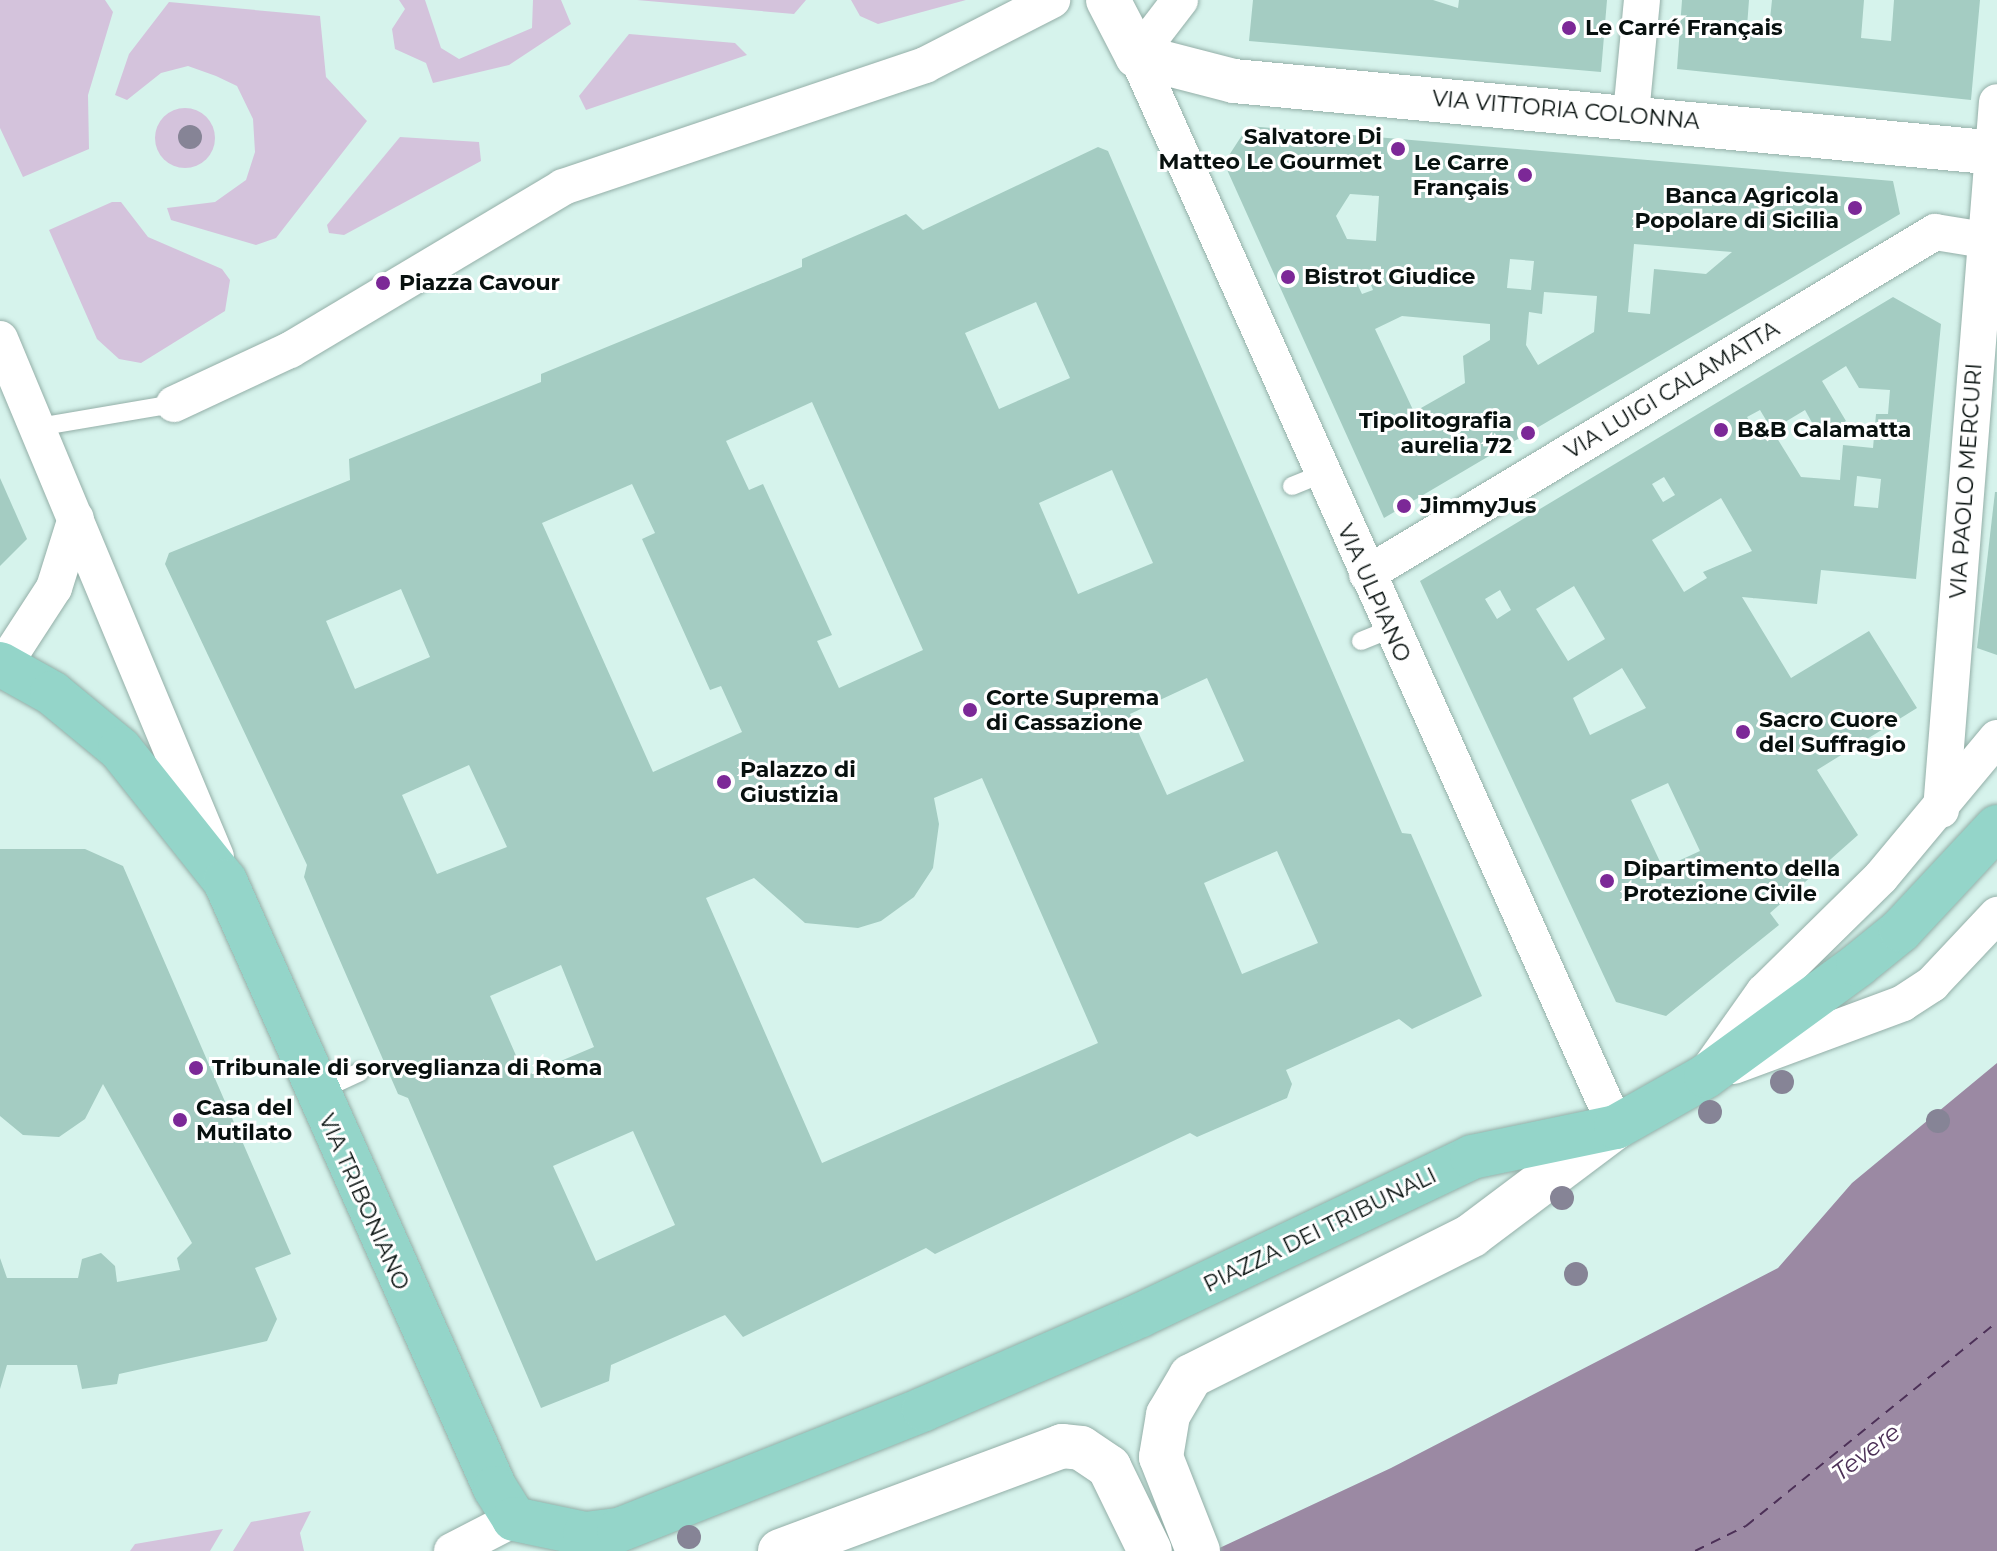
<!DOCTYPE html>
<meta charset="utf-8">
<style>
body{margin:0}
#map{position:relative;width:1997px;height:1551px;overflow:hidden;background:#d6f3ec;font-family:Montserrat,sans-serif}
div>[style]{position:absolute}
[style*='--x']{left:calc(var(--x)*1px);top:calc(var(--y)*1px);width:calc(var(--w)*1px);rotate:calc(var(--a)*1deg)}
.green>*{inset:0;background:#d4c3dc}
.round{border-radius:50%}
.water>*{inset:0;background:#9b89a3}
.ferry>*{height:2px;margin-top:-1px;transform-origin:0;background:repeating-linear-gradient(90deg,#4c3057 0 10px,transparent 0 18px)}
.building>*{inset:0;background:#a4ccc2}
.roads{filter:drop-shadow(0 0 2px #94afa8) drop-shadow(0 0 2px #94afa8)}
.lane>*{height:18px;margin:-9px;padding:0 9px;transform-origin:9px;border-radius:9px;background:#fff}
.street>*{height:36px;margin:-18px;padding:0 18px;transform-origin:18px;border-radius:18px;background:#fff}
.secondary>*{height:44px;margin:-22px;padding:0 22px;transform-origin:22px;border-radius:22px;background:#fff}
.primary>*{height:44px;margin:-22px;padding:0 22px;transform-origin:22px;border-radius:22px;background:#94d5c9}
.trees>*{width:24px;height:24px;margin:-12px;border-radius:50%;background:#868496}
.dots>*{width:22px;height:22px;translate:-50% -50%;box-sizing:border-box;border:4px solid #fff;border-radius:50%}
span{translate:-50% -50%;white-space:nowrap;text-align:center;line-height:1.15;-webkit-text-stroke:6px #fff;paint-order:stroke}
.poi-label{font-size:22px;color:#08110f;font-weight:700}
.left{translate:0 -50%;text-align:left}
.right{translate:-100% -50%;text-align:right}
.street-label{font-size:22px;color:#08110f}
.water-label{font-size:24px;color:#4c3057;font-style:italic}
</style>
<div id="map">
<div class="green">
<div style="clip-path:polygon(0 0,105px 0,113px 12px,88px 95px,89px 149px,23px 177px,0 128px)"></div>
<div style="clip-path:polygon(399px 0,425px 0,441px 48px,459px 59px,532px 28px,533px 0,561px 0,571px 24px,509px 65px,433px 83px,426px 63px,395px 49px,392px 29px,405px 9px)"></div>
<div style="clip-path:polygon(637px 0,806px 0,794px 14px)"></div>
<div style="clip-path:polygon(851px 0,966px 0,878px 24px,860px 16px)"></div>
<div style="clip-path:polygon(169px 2px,320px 16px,326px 77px,367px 121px,276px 238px,256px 245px,171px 220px,167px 208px,215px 202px,246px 180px,255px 152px,253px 119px,237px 86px,216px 76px,188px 66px,161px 73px,127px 100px,115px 95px,129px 54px)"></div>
<div style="clip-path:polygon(629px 34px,735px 43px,747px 55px,586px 110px,579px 96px)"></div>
<div class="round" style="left:155px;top:108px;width:60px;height:60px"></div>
<div style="clip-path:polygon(400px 137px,479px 142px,481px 161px,344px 235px,329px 233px,327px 225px)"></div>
<div style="clip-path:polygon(112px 202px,121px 202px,148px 237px,222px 269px,230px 280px,225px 311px,141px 363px,119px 359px,97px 339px,49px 230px)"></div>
<div style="clip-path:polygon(311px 1511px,300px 1533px,304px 1551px,233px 1551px,251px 1522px)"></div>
<div style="clip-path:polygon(223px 1529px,210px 1551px,130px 1551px,135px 1544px)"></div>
</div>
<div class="water">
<div style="clip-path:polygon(1997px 1063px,1997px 1551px,1213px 1551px,1391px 1468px,1778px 1268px,1852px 1183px)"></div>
</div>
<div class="ferry">
<div style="--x:1695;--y:1551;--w:57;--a:-26.1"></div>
<div style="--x:1746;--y:1526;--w:323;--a:-39.1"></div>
</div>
<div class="building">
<div style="clip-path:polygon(1253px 0,1433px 0,1458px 8px,1459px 0,1607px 0,1601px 72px,1249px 41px)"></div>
<div style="clip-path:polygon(1682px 0,1749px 0,1747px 27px,1769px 29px,1772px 0,1864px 0,1861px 38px,1891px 41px,1894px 0,1980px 0,1971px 100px,1677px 69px)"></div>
<div style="clip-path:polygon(evenodd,1248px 126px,1893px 181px,1900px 214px,1384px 518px,1224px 163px,1248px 126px,1350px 194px,1379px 196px,1376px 241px,1347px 239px,1336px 216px,1350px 194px,1248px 126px,1634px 244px,1732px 252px,1706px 274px,1654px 269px,1650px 314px,1628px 312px,1634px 244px,1248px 126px,1510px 259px,1534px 261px,1531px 290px,1507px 288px,1510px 259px,1248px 126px,1355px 279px,1369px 280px,1373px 290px,1362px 294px,1355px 279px,1248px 126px,1544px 292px,1597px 296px,1594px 332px,1538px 365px,1526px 345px,1529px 312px,1542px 314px,1544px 292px,1248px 126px,1402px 316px,1490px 324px,1490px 340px,1463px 356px,1465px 383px,1414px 412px,1375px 329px,1402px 316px)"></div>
<div style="clip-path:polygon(evenodd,1098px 147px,1108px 151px,1402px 833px,1411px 834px,1482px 996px,1412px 1029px,1399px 1019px,1286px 1070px,1292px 1084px,1287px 1098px,1197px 1137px,1190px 1133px,935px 1254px,926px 1248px,743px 1337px,725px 1315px,611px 1365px,609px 1381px,541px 1408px,408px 1098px,398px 1094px,331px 940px,304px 877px,307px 865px,165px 564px,169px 553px,350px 480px,349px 459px,541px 382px,541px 374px,802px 267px,802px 259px,906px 214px,923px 230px,1098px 147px,1036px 302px,1070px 378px,999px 409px,965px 333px,1036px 302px,1098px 147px,812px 402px,923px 650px,839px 688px,817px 641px,832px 635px,763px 484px,749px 490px,726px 441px,812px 402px,1098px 147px,1112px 470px,1153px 563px,1078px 594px,1039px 503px,1112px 470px,1098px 147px,632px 484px,655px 533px,642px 539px,710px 690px,721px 686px,742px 732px,653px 772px,542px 523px,632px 484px,1098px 147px,401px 589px,430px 657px,355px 689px,326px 621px,401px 589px,1098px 147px,1207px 678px,1244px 761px,1167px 795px,1130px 714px,1207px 678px,1098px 147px,469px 765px,507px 847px,437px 874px,402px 795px,469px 765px,1098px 147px,982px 778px,1098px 1043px,822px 1163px,706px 898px,754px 878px,805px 923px,858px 928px,881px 921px,914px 897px,933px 868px,939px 824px,934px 798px,982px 778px,1098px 147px,1277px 851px,1318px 943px,1242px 974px,1204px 883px,1277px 851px,1098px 147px,561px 965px,594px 1047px,525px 1076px,490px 996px,561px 965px,1098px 147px,633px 1131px,675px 1225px,596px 1261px,553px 1166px,633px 1131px)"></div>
<div style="clip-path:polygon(evenodd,1893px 297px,1941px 324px,1916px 579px,1821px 570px,1817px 604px,1742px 597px,1791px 678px,1869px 631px,1917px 708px,1817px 770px,1858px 835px,1770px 913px,1779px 925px,1666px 1016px,1616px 1002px,1420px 581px,1893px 297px,1846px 366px,1859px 388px,1890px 390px,1888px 414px,1876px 414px,1873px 448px,1843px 445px,1840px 480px,1801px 477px,1772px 430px,1760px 438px,1747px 417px,1760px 410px,1772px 430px,1805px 410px,1820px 437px,1846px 421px,1822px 381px,1846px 366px,1893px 297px,1857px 476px,1881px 479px,1878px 508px,1854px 506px,1857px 476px,1893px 297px,1664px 477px,1675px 495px,1663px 502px,1652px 484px,1664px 477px,1893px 297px,1721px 498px,1752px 551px,1703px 572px,1707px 578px,1684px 592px,1652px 540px,1721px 498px,1893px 297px,1574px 586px,1605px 639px,1568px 661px,1536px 609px,1574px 586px,1893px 297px,1500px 590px,1511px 610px,1497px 619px,1485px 599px,1500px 590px,1893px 297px,1622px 668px,1646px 708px,1590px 735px,1573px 698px,1622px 668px,1893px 297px,1668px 783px,1700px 851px,1663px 868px,1631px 800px,1668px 783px)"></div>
<div style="clip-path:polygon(0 478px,27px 539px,0 566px)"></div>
<div style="clip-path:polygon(1995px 492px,1997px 492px,1997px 655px,1977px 648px)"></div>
<div style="clip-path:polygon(0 849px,85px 849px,123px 866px,291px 1254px,255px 1268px,277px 1319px,267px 1341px,119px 1374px,117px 1384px,82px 1389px,77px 1365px,7px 1365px,0 1389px,0 1258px,7px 1278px,78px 1278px,82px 1259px,101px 1253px,115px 1266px,117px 1282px,180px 1270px,177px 1258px,192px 1243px,103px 1084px,85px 1119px,59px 1137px,23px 1135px,0 1116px)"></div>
</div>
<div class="roads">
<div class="lane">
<div style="--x:38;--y:427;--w:138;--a:-9.6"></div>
<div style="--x:1292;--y:486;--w:31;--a:-22"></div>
<div style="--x:1361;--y:641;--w:31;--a:-22"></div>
<div style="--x:319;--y:1091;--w:45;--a:-24.9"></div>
</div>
<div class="street">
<div style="--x:1180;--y:0;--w:71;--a:127.5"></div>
<div style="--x:1137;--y:56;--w:1173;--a:65.9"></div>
<div style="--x:1631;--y:114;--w:115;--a:-84.5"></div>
<div style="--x:0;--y:339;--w:561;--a:67.36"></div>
<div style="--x:174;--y:404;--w:128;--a:-25"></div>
<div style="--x:290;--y:350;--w:318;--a:-30.8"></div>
<div style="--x:563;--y:187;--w:382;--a:-18.6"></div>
<div style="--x:925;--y:65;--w:143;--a:-27.1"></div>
<div style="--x:1367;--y:574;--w:663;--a:-31.05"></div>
<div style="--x:1935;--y:232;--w:50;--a:9.3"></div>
<div style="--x:0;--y:671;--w:99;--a:-57"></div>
<div style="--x:54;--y:588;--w:73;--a:-72.6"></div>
<div style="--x:1941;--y:810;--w:710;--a:-85.48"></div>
<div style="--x:1713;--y:1064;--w:88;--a:-54.7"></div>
<div style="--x:1764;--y:992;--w:164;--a:-44.5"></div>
<div style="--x:1881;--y:877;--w:181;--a:-50.2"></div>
<div style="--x:1734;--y:1066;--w:180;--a:-20.4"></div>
<div style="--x:1903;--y:1003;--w:35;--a:-33"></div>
<div style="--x:1932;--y:984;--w:95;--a:-46.7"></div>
<div style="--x:452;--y:1551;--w:70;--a:-27.3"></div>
</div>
<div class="secondary">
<div style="--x:1108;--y:0;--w:63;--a:62.6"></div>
<div style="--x:1137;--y:56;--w:100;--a:14.5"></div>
<div style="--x:1234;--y:81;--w:766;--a:5.39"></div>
<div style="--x:780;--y:1551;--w:301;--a:-20.4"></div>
<div style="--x:1062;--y:1446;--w:19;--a:6"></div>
<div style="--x:1081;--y:1448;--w:34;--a:34"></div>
<div style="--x:1109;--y:1467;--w:93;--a:64"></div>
<div style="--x:1198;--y:1551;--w:101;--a:-111.5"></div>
<div style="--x:1161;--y:1457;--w:43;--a:-80.5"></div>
<div style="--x:1168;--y:1415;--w:45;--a:-59.5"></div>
<div style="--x:1191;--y:1376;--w:314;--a:-26.6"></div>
<div style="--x:1472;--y:1235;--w:180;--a:-36.9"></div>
</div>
<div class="primary">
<div style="--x:0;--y:664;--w:60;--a:29.1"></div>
<div style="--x:52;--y:693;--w:88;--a:39.5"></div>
<div style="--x:120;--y:749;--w:169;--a:51.5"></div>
<div style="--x:225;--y:881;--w:664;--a:66.02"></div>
<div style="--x:495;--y:1488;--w:36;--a:58"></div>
<div style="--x:514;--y:1519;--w:73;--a:11.9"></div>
<div style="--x:585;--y:1534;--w:34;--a:-7"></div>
<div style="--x:619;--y:1530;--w:328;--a:-21.6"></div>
<div style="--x:924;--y:1409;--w:236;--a:-23.4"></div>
<div style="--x:1141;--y:1315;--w:367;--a:-25.5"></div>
<div style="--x:1472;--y:1157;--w:147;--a:-11.8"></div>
<div style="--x:1616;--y:1127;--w:103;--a:-29.5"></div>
<div style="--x:1706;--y:1076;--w:188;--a:-36.1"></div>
<div style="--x:1858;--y:965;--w:55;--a:-39.1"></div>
<div style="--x:1901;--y:930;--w:141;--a:-47"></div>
</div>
</div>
<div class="trees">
<div style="left:190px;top:137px"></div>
<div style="left:1782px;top:1082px"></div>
<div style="left:1710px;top:1112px"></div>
<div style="left:1938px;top:1121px"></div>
<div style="left:1562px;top:1198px"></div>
<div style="left:1576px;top:1274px"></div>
<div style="left:689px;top:1537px"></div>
</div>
<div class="dots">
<div style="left:1569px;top:28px;background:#7c2897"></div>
<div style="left:1398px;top:149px;background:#7c2897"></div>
<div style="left:1525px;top:175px;background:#7c2897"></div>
<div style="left:1855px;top:208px;background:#7c2897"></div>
<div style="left:1288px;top:277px;background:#7c2897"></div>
<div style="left:383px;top:283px;background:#7c2897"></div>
<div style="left:1721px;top:430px;background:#7c2897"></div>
<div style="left:1528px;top:433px;background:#7c2897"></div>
<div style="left:1404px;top:506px;background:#7c2897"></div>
<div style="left:970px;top:710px;background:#7c2897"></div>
<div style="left:1743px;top:732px;background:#7c2897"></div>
<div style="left:724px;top:782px;background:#7c2897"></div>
<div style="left:1607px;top:881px;background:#7c2897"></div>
<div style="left:196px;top:1068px;background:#7c2897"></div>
<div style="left:180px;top:1120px;background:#7c2897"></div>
</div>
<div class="poi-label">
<span class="left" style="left:1585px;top:28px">Le Carré Français</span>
<span class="right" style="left:1382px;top:149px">Salvatore Di<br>Matteo Le Gourmet</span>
<span class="right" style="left:1509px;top:175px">Le Carre<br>Français</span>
<span class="right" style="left:1839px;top:208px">Banca Agricola<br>Popolare di Sicilia</span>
<span class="left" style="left:1304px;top:277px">Bistrot Giudice</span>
<span class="left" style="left:399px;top:283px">Piazza Cavour</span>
<span class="right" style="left:1512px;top:433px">Tipolitografia<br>aurelia 72</span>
<span class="left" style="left:1737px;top:430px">B&amp;B Calamatta</span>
<span class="left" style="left:1420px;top:506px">JimmyJus</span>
<span class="left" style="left:986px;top:710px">Corte Suprema<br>di Cassazione</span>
<span class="left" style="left:1759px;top:732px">Sacro Cuore<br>del Suffragio</span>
<span class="left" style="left:740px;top:782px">Palazzo di<br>Giustizia</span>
<span class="left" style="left:1623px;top:881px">Dipartimento della<br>Protezione Civile</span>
<span class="left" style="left:212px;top:1068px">Tribunale di sorveglianza di Roma</span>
<span class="left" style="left:196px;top:1120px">Casa del<br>Mutilato</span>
</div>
<div class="street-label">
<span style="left:1566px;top:110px;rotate:5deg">VIA VITTORIA COLONNA</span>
<span style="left:1672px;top:390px;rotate:-31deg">VIA LUIGI CALAMATTA</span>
<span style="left:1966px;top:481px;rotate:-86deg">VIA PAOLO MERCURI</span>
<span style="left:1374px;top:593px;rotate:66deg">VIA ULPIANO</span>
<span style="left:364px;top:1202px;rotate:66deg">VIA TRIBONIANO</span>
<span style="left:1320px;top:1230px;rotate:-26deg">PIAZZA DEI TRIBUNALI</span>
</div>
<div class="water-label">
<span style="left:1866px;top:1452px;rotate:-37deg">Tevere</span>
</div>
</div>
